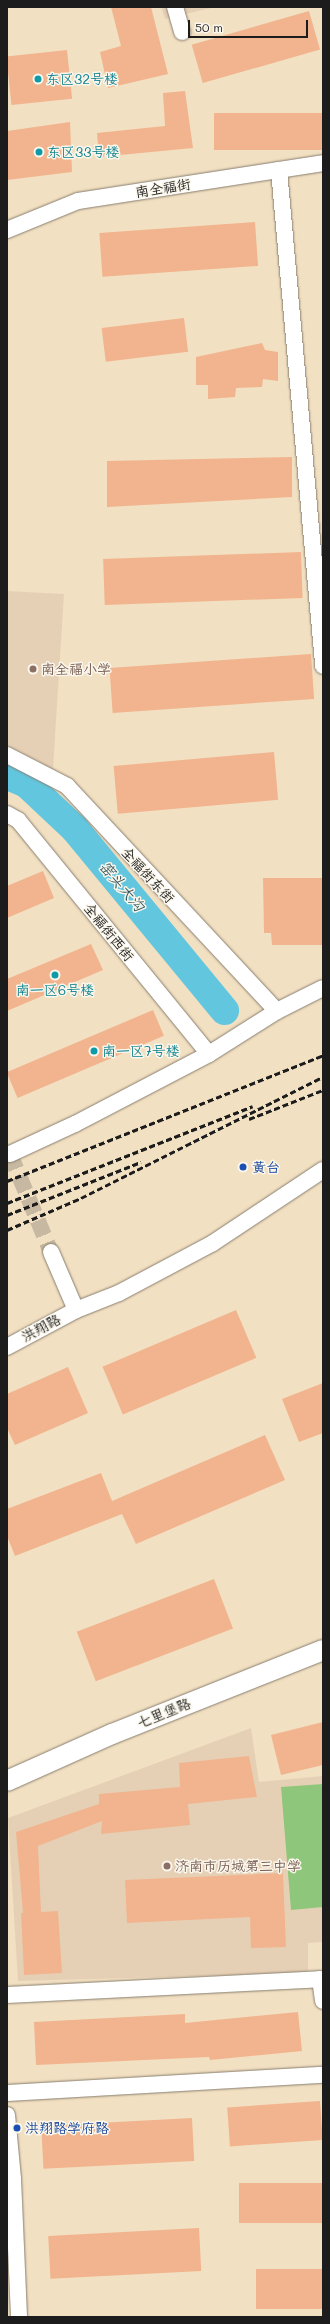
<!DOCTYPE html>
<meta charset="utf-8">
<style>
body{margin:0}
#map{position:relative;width:330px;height:2324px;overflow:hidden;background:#f2e0c2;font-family:Mali,"LXGW WenKai TC",sans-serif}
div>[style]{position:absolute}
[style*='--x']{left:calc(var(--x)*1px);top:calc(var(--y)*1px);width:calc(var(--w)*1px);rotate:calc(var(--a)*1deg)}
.built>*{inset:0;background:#e6d0b5}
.green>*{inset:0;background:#8ec77b}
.river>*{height:29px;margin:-14.5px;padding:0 14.5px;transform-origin:14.5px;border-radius:14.5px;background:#62c6df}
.building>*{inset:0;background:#f1b48e;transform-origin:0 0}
.minor-tunnel>*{height:16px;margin-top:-8px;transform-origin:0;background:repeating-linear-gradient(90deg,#c7b9a1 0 16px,transparent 0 24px)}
.roads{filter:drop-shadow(0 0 1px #877e6f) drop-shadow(0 0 1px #877e6f)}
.minor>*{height:16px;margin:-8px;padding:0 8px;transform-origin:8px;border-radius:8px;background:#fff}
.major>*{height:20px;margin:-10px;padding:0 10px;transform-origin:10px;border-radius:10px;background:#fff}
.rail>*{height:3px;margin-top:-1.5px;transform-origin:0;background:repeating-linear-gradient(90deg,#1c1c1c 0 6px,transparent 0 9px)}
.dots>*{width:11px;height:11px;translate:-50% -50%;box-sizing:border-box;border:2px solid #fbf7ec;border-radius:50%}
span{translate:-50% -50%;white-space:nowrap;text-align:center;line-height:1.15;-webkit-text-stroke:3px #fbf7ec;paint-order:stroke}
.culture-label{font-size:14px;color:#0d838f}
.left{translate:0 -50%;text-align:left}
.street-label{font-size:14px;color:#1c1c1c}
.education-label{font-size:14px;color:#785e54}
.transit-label{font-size:14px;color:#164399}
.water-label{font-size:15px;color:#345860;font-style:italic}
.frame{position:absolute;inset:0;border:8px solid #1c1c1c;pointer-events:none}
.scale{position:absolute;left:188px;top:20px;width:120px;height:18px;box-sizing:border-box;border:2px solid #1c1c1c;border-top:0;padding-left:5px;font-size:12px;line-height:14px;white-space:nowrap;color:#1c1c1c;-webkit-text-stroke:3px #fbf7ec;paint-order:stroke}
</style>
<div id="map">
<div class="built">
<div style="clip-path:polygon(161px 7px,215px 7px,165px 19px)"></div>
<div style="clip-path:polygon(7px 591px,64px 594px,53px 769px,7px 745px)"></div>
<div style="clip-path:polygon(251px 1728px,259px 1782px,323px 1776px,323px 1942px,308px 1943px,308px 1973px,18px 1981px,8px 1818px)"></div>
</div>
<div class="green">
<div style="clip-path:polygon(323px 1784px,323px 1907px,291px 1910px,281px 1787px)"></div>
</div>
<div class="river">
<div style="--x:7;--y:775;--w:21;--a:23"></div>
<div style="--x:26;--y:783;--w:66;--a:43.2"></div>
<div style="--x:74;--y:828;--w:236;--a:50.5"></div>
</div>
<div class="building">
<div style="clip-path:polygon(111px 7px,151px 7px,168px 74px,108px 88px,100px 52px,121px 46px)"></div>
<div style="left:309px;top:11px;width:40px;height:122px;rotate:74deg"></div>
<div style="left:67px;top:50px;width:49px;height:61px;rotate:84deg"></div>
<div style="clip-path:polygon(185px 91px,193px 148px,99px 157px,97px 133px,165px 126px,163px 93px)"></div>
<div style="left:323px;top:113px;width:37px;height:109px;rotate:90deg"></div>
<div style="clip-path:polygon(70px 122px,72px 172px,7px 180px,7px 131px)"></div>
<div style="left:255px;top:222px;width:44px;height:156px;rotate:86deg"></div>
<div style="left:184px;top:318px;width:34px;height:83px;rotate:83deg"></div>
<div style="clip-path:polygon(262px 343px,265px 350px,278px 352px,278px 381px,263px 379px,262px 387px,236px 388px,235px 397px,208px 399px,208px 385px,196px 385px,196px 357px)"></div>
<div style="clip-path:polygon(292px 457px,292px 497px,107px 507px,107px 461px)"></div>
<div style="left:301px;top:552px;width:46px;height:198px;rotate:88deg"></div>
<div style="left:311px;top:654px;width:45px;height:202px;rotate:86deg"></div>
<div style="left:274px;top:752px;width:48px;height:161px;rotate:85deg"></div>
<div style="clip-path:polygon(43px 871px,54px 898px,7px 918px,7px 886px)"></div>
<div style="clip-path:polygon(263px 878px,323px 878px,322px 945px,272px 945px,271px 933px,264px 933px)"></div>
<div style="clip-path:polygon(91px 944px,103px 970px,7px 1011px,7px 979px)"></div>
<div style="left:153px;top:1010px;width:28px;height:159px;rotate:67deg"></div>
<div style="left:236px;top:1310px;width:52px;height:145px;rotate:67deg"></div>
<div style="clip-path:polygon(68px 1367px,88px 1413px,15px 1445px,7px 1428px,7px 1394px)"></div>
<div style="clip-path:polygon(323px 1383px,323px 1433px,299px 1442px,282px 1399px)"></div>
<div style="clip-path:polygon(265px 1435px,285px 1480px,136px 1544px,122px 1514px,15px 1556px,7px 1536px,7px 1509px,101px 1473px,112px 1501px)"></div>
<div style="left:214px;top:1579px;width:53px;height:147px;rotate:69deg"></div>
<div style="clip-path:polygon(323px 1722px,323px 1765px,281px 1775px,271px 1735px)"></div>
<div style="clip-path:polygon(249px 1756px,257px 1797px,188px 1804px,190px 1825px,101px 1834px,102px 1821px,38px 1846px,41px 1912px,58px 1911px,62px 1973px,24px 1975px,21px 1913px,23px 1913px,16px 1832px,99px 1804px,99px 1794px,180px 1787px,179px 1763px)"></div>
<div style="clip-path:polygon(283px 1873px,286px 1947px,251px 1948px,250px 1917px,127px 1923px,125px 1880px)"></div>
<div style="clip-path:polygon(298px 2012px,302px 2051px,210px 2060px,209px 2057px,36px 2065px,34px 2022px,185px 2014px,185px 2023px)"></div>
<div style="left:320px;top:2101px;width:39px;height:93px;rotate:86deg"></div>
<div style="left:192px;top:2118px;width:43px;height:151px;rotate:87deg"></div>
<div style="left:323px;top:2183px;width:40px;height:84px;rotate:90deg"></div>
<div style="left:199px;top:2228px;width:43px;height:151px;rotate:87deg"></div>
<div style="left:323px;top:2269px;width:40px;height:67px;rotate:90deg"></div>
</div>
<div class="minor-tunnel">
<div style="--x:10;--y:1154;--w:106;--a:67.3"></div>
</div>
<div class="roads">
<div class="minor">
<div style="--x:175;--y:7;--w:26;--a:74"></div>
<div style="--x:279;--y:170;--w:498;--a:84.9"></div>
<div style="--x:7;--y:230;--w:77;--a:-22.2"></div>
<div style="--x:78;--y:201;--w:248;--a:-8.8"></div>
<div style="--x:7;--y:755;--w:68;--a:27.3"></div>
<div style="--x:67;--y:786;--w:308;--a:47"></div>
<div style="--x:7;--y:814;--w:13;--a:29"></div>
<div style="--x:18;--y:820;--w:302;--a:50.8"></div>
<div style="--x:10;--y:1154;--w:72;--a:-24.8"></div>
<div style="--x:75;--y:1124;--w:151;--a:-27.6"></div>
<div style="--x:209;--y:1054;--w:80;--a:-32.3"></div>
<div style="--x:277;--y:1011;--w:51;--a:-26.6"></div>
<div style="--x:51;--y:1252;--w:63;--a:66.7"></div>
<div style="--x:76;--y:1310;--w:46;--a:-21.6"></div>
<div style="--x:119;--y:1293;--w:106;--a:-28"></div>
<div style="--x:213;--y:1243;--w:132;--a:-33.6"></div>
<div style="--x:7;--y:1347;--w:78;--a:-28.2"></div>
<div style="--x:7;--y:1995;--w:313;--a:-2.9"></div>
<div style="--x:320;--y:1979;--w:22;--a:82"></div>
<div style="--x:7;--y:2093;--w:317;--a:-3.3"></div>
<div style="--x:7;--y:2115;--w:64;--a:84.6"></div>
<div style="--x:13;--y:2179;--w:138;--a:87.5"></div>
</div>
<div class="major">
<div style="--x:7;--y:1781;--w:115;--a:-24.1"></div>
<div style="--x:112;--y:1734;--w:227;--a:-21.7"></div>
</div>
</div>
<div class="rail">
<div style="--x:249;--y:1119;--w:79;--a:-21.4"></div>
<div style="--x:7;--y:1181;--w:340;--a:-21.7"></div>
<div style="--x:7;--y:1203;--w:264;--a:-21.5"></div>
<div style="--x:7;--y:1215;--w:144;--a:-21.6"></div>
<div style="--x:7;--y:1230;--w:81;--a:-23.4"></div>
<div style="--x:81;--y:1198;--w:271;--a:-26.6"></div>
</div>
<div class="dots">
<div style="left:38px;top:79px;background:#0f9aa8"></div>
<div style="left:39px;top:152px;background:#0f9aa8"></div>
<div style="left:33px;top:669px;background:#8d6e63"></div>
<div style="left:55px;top:975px;background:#0f9aa8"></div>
<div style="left:94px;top:1051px;background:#0f9aa8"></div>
<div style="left:243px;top:1167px;background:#1a4fb4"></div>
<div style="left:167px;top:1866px;background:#8d6e63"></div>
<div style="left:17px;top:2128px;background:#1a4fb4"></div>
</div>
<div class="culture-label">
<span class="left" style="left:46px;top:79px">东区32号楼</span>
<span class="left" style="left:47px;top:152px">东区33号楼</span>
<span style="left:55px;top:990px">南一区6号楼</span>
<span class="left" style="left:102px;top:1051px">南一区7号楼</span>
</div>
<div class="street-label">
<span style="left:163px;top:188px;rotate:-9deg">南全福街</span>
<span style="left:148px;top:875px;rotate:47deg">全福街东街</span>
<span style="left:109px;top:932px;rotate:51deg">全福街西街</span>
<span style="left:41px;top:1328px;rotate:-28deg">洪翔路</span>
<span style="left:164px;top:1713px;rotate:-22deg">七里堡路</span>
</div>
<div class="education-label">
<span class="left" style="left:41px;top:669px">南全福小学</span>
<span class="left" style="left:175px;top:1866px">济南市历城第三中学</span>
</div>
<div class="transit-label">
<span class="left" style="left:252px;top:1167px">黄台</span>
<span class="left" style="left:25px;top:2128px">洪翔路学府路</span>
</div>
<div class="water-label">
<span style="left:122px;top:886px;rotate:50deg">窑头大沟</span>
</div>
<div class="frame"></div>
<div class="scale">50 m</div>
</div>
